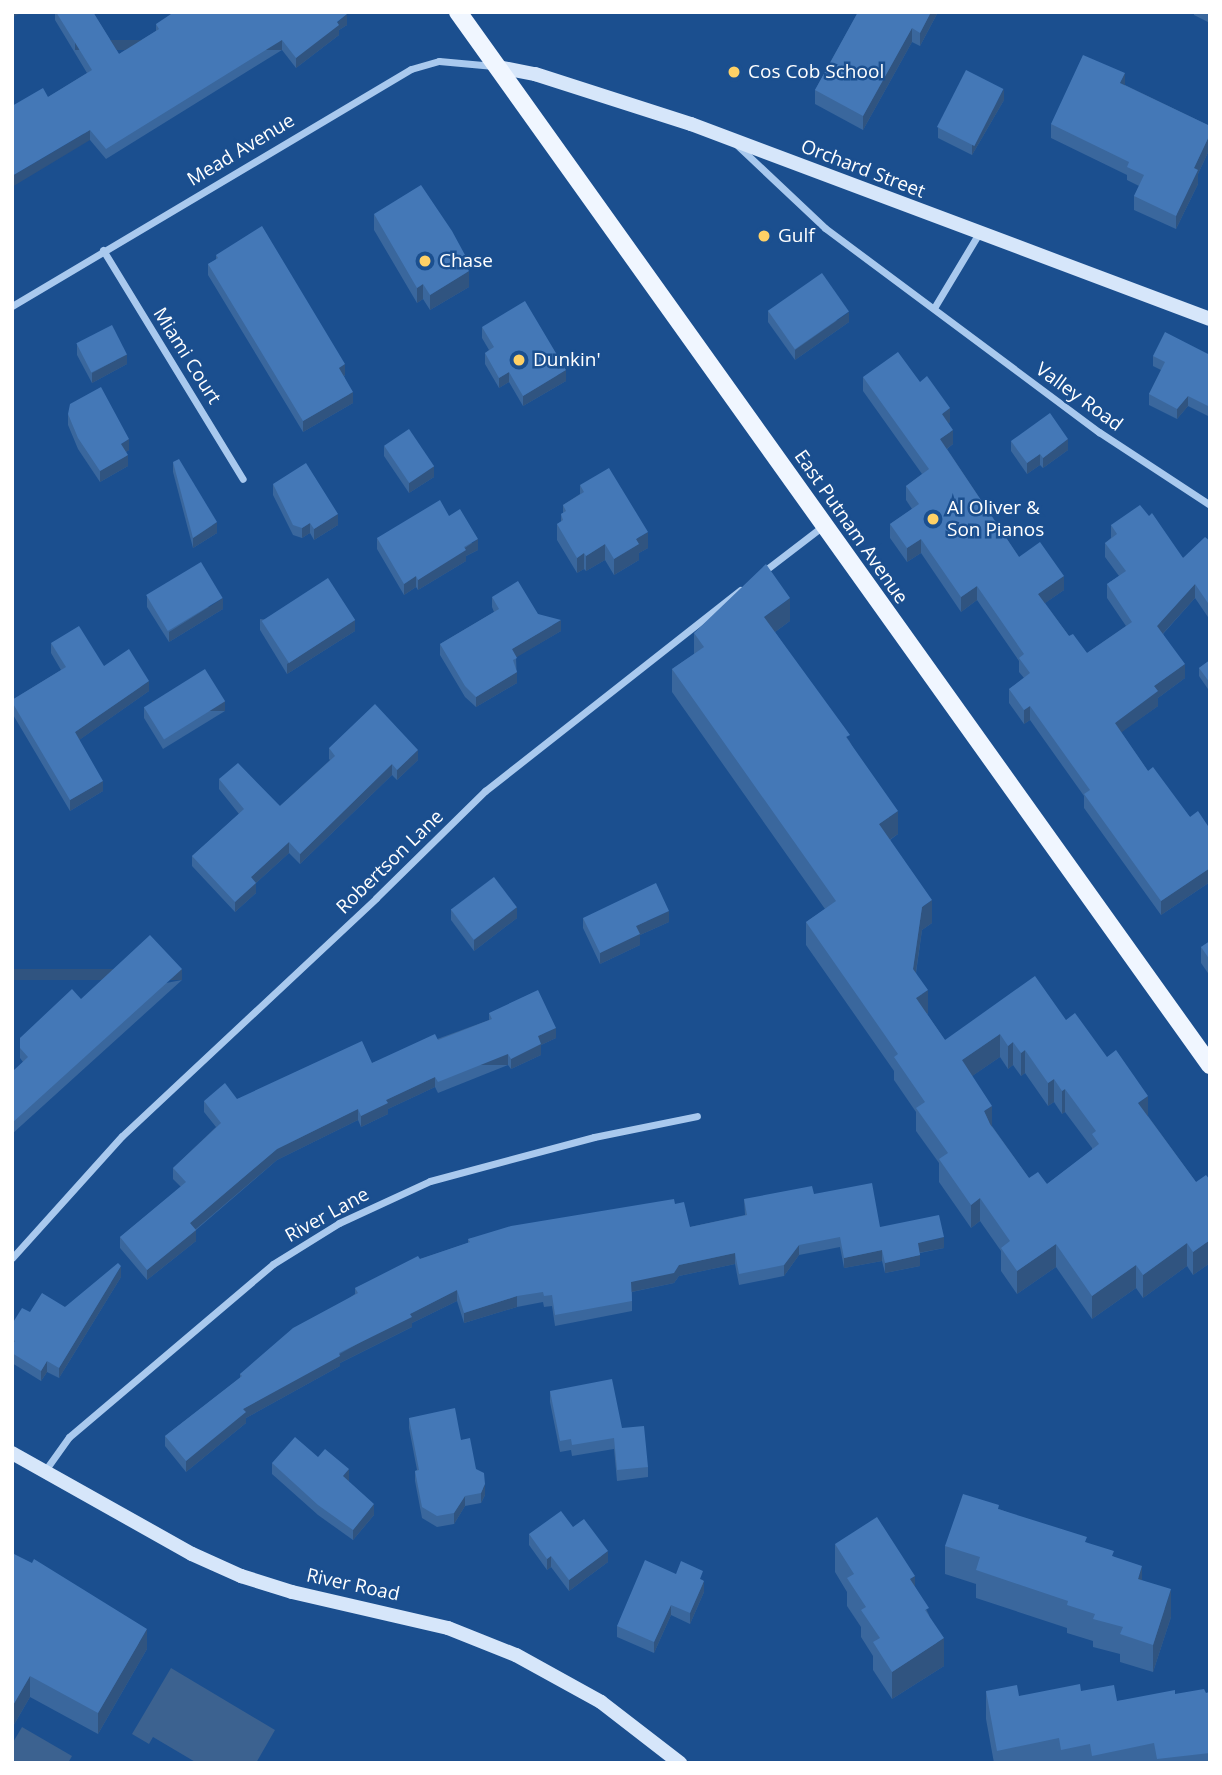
<!DOCTYPE html>
<style>
body{margin:0}
#map{position:relative;width:1222px;height:1775px;overflow:hidden;background:#1b4f8f;font-family:"Open Sans",sans-serif}
div>[style]{position:absolute}
[style*='--x']{left:calc(var(--x)*1px);top:calc(var(--y)*1px);width:calc(var(--w)*1px);rotate:calc(var(--a)*1deg)}
.water>*{inset:0;background:#3c6290}
.minor>*{height:7px;margin:-3.5px;padding:0 3.5px;transform-origin:3.5px;border-radius:3.5px;background:#a9c9ee}
.secondary>*{height:14px;margin:-7px;padding:0 7px;transform-origin:7px;border-radius:7px;background:#d6e6fa}
.primary>*{height:18px;margin:-9px;padding:0 9px;transform-origin:9px;border-radius:9px;background:#f0f6ff}
.wall>*{inset:0;background:#3a679d}
.shaded-wall>*{inset:0;background:#305480;transform-origin:0 0}
.building>*{inset:0;background:#4478b7;transform-origin:0 0}
.dots>*{width:19px;height:19px;translate:-50% -50%;box-sizing:border-box;border:4px solid #1b4f8f;border-radius:50%}
span{translate:-50% -50%;white-space:nowrap;text-align:center;line-height:1.15;-webkit-text-stroke:5px #1b4f8f;paint-order:stroke}
.poi-label{font-size:19px;color:#fff}
.left{translate:0 -50%;text-align:left}
.street-label{font-size:19px;color:#fff}
.frame{position:absolute;inset:0;border:14px solid #fff;pointer-events:none}
</style>
<div id="map">
<div class="water">
<div style="clip-path:polygon(171px 1668px,275px 1730px,256px 1763px,197px 1763px,153px 1737px,149px 1744px,132px 1734px)"></div>
<div style="clip-path:polygon(22px 1727px,72px 1756px,68px 1763px,12px 1763px,12px 1744px)"></div>
</div>
<div class="minor">
<div style="--x:737;--y:145;--w:121;--a:43.3"></div>
<div style="--x:825;--y:228;--w:342;--a:36.7"></div>
<div style="--x:1099;--y:432;--w:133;--a:33.3"></div>
<div style="--x:103;--y:250;--w:268;--a:58.6"></div>
<div style="--x:12;--y:306;--w:464;--a:-30.7"></div>
<div style="--x:411;--y:69;--w:29;--a:-16"></div>
<div style="--x:439;--y:61;--w:55;--a:5.2"></div>
<div style="--x:934;--y:308;--w:87;--a:-59"></div>
<div style="--x:763;--y:572;--w:76;--a:-37.5"></div>
<div style="--x:12;--y:1258;--w:164;--a:-48"></div>
<div style="--x:122;--y:1136;--w:348;--a:-43.1"></div>
<div style="--x:376;--y:898;--w:153;--a:-44.5"></div>
<div style="--x:485;--y:791;--w:325;--a:-38.2"></div>
<div style="--x:44;--y:1472;--w:43;--a:-54.5"></div>
<div style="--x:69;--y:1437;--w:267;--a:-40.3"></div>
<div style="--x:273;--y:1264;--w:78;--a:-31.8"></div>
<div style="--x:339;--y:1223;--w:100;--a:-24.8"></div>
<div style="--x:430;--y:1181;--w:170;--a:-15"></div>
<div style="--x:594;--y:1137;--w:105;--a:-11.5"></div>
</div>
<div class="secondary">
<div style="--x:498;--y:67;--w:38;--a:11"></div>
<div style="--x:535;--y:74;--w:164;--a:17.8"></div>
<div style="--x:691;--y:124;--w:554;--a:20.59"></div>
<div style="--x:12;--y:1453;--w:206;--a:29.3"></div>
<div style="--x:192;--y:1554;--w:54;--a:24.2"></div>
<div style="--x:241;--y:1576;--w:53;--a:17.4"></div>
<div style="--x:292;--y:1592;--w:160;--a:13"></div>
<div style="--x:448;--y:1628;--w:73;--a:21.7"></div>
<div style="--x:516;--y:1655;--w:97;--a:28.9"></div>
<div style="--x:601;--y:1702;--w:100;--a:37.7"></div>
</div>
<div class="primary">
<div style="--x:458;--y:12;--w:1294;--a:54.47"></div>
</div>
<div class="wall">
<div style="clip-path:polygon(55px 12px,93px 12px,119px 54px,156px 31px,156px 24px,347px 25px,339px 30px,339px 35px,296px 68px,282px 50px,106px 159px,90px 140px,48px 97px,87px 73px,55px 20px)"></div>
<div style="clip-path:polygon(858px 12px,938px 12px,920px 46px,912px 42px,863px 130px,815px 104px,815px 90px)"></div>
<div style="clip-path:polygon(1194px 12px,1210px 12px,1210px 23px,1194px 15px)"></div>
<div style="clip-path:polygon(1125px 85px,1210px 126px,1210px 148px,1198px 174px,1198px 184px,1176px 229px,1134px 210px,1134px 196px,1139px 186px,1127px 180px,1127px 175px,1051px 138px,1051px 124px)"></div>
<div style="clip-path:polygon(1004px 100px,972px 155px,938px 138px,938px 128px)"></div>
<div style="clip-path:polygon(374px 214px,465px 265px,469px 287px,430px 310px,423px 299px,417px 303px,374px 230px)"></div>
<div style="clip-path:polygon(216px 255px,345px 375px,344px 376px,353px 403px,303px 432px,208px 275px,208px 264px,216px 260px)"></div>
<div style="clip-path:polygon(768px 311px,849px 322px,795px 360px,768px 322px)"></div>
<div style="clip-path:polygon(482px 327px,566px 381px,523px 406px,509px 382px,499px 388px,485px 364px,485px 353px,489px 350px,482px 338px)"></div>
<div style="clip-path:polygon(77px 344px,127px 364px,92px 383px,77px 355px)"></div>
<div style="clip-path:polygon(1210px 355px,1210px 417px,1188px 406px,1177px 419px,1149px 405px,1149px 394px,1161px 370px,1153px 366px,1153px 356px)"></div>
<div style="clip-path:polygon(863px 377px,920px 382px,950px 422px,948px 423px,953px 444px,947px 449px,1019px 557px,1064px 590px,1045px 603px,1069px 636px,1087px 653px,1126px 626px,1107px 598px,1107px 584px,1119px 576px,1105px 557px,1105px 543px,1111px 538px,1111px 525px,1149px 516px,1183px 558px,1210px 541px,1210px 620px,1195px 598px,1163px 634px,1185px 678px,1158px 698px,1158px 706px,1121px 732px,1148px 771px,1190px 817px,1210px 829px,1210px 882px,1161px 915px,1084px 808px,1084px 796px,1030px 720px,1024px 724px,1009px 703px,1009px 689px,1024px 678px,1019px 672px,1019px 661px,977px 600px,961px 612px,921px 553px,907px 562px,890px 538px,890px 524px,912px 509px,906px 500px,906px 486px,922px 474px,863px 391px)"></div>
<div style="clip-path:polygon(68px 414px,129px 450px,126px 452px,128px 466px,100px 482px,78px 449px,68px 425px)"></div>
<div style="clip-path:polygon(1011px 441px,1068px 450px,1043px 468px,1040px 465px,1027px 474px,1011px 451px)"></div>
<div style="clip-path:polygon(384px 446px,434px 477px,409px 493px,384px 456px)"></div>
<div style="clip-path:polygon(173px 462px,217px 533px,193px 548px,173px 472px)"></div>
<div style="clip-path:polygon(273px 484px,338px 525px,314px 540px,310px 533px,302px 538px,293px 535px,273px 495px)"></div>
<div style="clip-path:polygon(580px 485px,648px 548px,639px 553px,639px 560px,614px 575px,605px 560px,586px 571px,584px 569px,577px 573px,557px 540px,557px 524px,561px 522px,561px 514px,563px 513px,563px 505px,580px 494px)"></div>
<div style="clip-path:polygon(449px 516px,478px 550px,466px 556px,466px 561px,418px 590px,416px 587px,404px 595px,377px 549px,377px 538px)"></div>
<div style="clip-path:polygon(147px 596px,223px 609px,169px 642px,147px 607px)"></div>
<div style="clip-path:polygon(492px 597px,538px 614px,561px 631px,516px 657px,517px 683px,476px 707px,465px 697px,440px 655px,440px 644px,494px 612px,492px 607px)"></div>
<div style="clip-path:polygon(260px 619px,355px 631px,287px 674px,260px 630px)"></div>
<div style="clip-path:polygon(evenodd,790px 621px,775px 632px,850px 742px,898px 834px,890px 840px,932px 923px,922px 930px,916px 973px,928px 1013px,927px 1014px,945px 1040px,1066px 1020px,1148px 1116px,1196px 1182px,1210px 1180px,1210px 1263px,1193px 1275px,1187px 1266px,1143px 1298px,1136px 1288px,1092px 1319px,1056px 1267px,1017px 1294px,1001px 1271px,1001px 1251px,980px 1221px,971px 1228px,939px 1182px,939px 1163px,916px 1131px,916px 1112px,894px 1080px,894px 1071px,806px 945px,806px 922px,825px 909px,672px 692px,672px 669px,694px 654px,694px 633px,790px 621px,1000px 1057px,1008px 1069px,1013px 1065px,1021px 1076px,1025px 1073px,1048px 1106px,1054px 1102px,1062px 1114px,1065px 1112px,1092px 1148px,1092px 1150px,1047px 1184px,1029px 1178px,992px 1126px,972px 1076px,1000px 1057px)"></div>
<div style="clip-path:polygon(51px 643px,104px 666px,149px 691px,79px 740px,103px 791px,70px 811px,12px 713px,12px 700px,61px 670px,51px 653px)"></div>
<div style="clip-path:polygon(1210px 660px,1210px 692px,1199px 676px,1199px 668px)"></div>
<div style="clip-path:polygon(144px 707px,225px 711px,163px 749px,144px 718px)"></div>
<div style="clip-path:polygon(329px 748px,418px 760px,397px 780px,392px 775px,300px 864px,289px 853px,256px 883px,256px 893px,235px 912px,192px 866px,192px 856px,239px 814px,219px 789px,219px 779px,280px 806px,330px 760px,329px 759px)"></div>
<div style="clip-path:polygon(451px 909px,517px 918px,474px 951px,451px 920px)"></div>
<div style="clip-path:polygon(583px 918px,669px 922px,640px 935px,640px 945px,600px 964px,583px 928px)"></div>
<div style="clip-path:polygon(1210px 941px,1210px 976px,1201px 963px,1201px 947px)"></div>
<div style="clip-path:polygon(182px 980px,12px 1134px,12px 1072px,23px 1062px,20px 1058px,20px 1038px,81px 999px)"></div>
<div style="clip-path:polygon(489px 1013px,556px 1038px,541px 1045px,541px 1055px,511px 1069px,508px 1065px,438px 1093px,435px 1087px,388px 1109px,388px 1114px,361px 1127px,358px 1120px,277px 1160px,196px 1230px,196px 1241px,147px 1280px,120px 1248px,120px 1237px,181px 1187px,173px 1179px,173px 1168px,216px 1127px,204px 1112px,204px 1101px,237px 1099px,372px 1063px,489px 1020px)"></div>
<div style="clip-path:polygon(814px 1194px,880px 1227px,944px 1248px,920px 1253px,920px 1266px,885px 1273px,882px 1261px,844px 1268px,840px 1247px,799px 1255px,784px 1276px,739px 1285px,735px 1264px,679px 1276px,674px 1283px,632px 1292px,632px 1311px,555px 1326px,552px 1306px,544px 1307px,543px 1302px,517px 1307px,464px 1323px,457px 1301px,412px 1323px,412px 1327px,340px 1363px,340px 1366px,246px 1418px,246px 1423px,186px 1472px,165px 1446px,165px 1436px,240px 1378px,240px 1374px,355px 1294px,355px 1288px,420px 1259px,468px 1243px,468px 1239px,675px 1204px,690px 1227px,745px 1215px,744px 1199px)"></div>
<div style="clip-path:polygon(121px 1277px,59px 1378px,47px 1372px,41px 1381px,12px 1363px,12px 1324px,30px 1312px,65px 1307px)"></div>
<div style="clip-path:polygon(550px 1391px,622px 1428px,648px 1467px,648px 1477px,617px 1481px,614px 1449px,572px 1456px,571px 1450px,560px 1452px,550px 1402px)"></div>
<div style="clip-path:polygon(409px 1418px,461px 1440px,476px 1469px,485px 1495px,481px 1503px,465px 1506px,454px 1524px,437px 1527px,422px 1518px,415px 1481px,415px 1471px,417px 1470px,409px 1428px)"></div>
<div style="clip-path:polygon(318px 1457px,349px 1480px,348px 1481px,374px 1515px,353px 1540px,318px 1515px,272px 1474px,272px 1463px)"></div>
<div style="clip-path:polygon(999px 1509px,1087px 1543px,1114px 1557px,1142px 1580px,1171px 1617px,1153px 1672px,1120px 1662px,1120px 1654px,1093px 1647px,1093px 1641px,1067px 1633px,1067px 1628px,976px 1598px,976px 1584px,945px 1574px,945px 1546px)"></div>
<div style="clip-path:polygon(573px 1527px,608px 1562px,569px 1591px,551px 1567px,547px 1570px,529px 1545px,529px 1534px)"></div>
<div style="clip-path:polygon(835px 1544px,915px 1587px,929px 1615px,944px 1666px,892px 1699px,873px 1670px,873px 1656px,861px 1637px,861px 1627px,847px 1606px,847px 1592px,835px 1572px)"></div>
<div style="clip-path:polygon(12px 1553px,147px 1649px,98px 1734px,30px 1697px,12px 1728px)"></div>
<div style="clip-path:polygon(676px 1574px,703px 1580px,704px 1592px,690px 1624px,671px 1615px,654px 1653px,617px 1637px,617px 1626px)"></div>
<div style="clip-path:polygon(986px 1691px,1019px 1696px,1081px 1691px,1117px 1701px,1175px 1694px,1206px 1693px,1210px 1694px,1210px 1763px,994px 1763px,986px 1719px)"></div>
</div>
<div class="shaded-wall">
<div style="clip-path:polygon(14px 12px,22px 12px,14px 17px)"></div>
<div style="clip-path:polygon(931px 12px,938px 12px,920px 46px,920px 33px)"></div>
<div style="clip-path:polygon(347px 14px,347px 25px,339px 30px,339px 35px,296px 68px,296px 58px)"></div>
<div style="clip-path:polygon(912px 28px,912px 42px,863px 130px,863px 116px)"></div>
<div style="left:282px;top:40px;width:10px;height:207px;rotate:90deg"></div>
<div style="clip-path:polygon(1125px 73px,1125px 87px,1120px 83px)"></div>
<div style="clip-path:polygon(1004px 89px,1004px 100px,972px 155px,972px 145px)"></div>
<div style="clip-path:polygon(90px 130px,90px 140px,12px 187px,12px 176px)"></div>
<div style="clip-path:polygon(1210px 134px,1210px 148px,1198px 174px,1198px 184px,1176px 229px,1176px 216px,1194px 168px)"></div>
<div style="clip-path:polygon(469px 271px,469px 287px,430px 310px,430px 295px)"></div>
<div style="clip-path:polygon(423px 284px,423px 299px,417px 303px,417px 288px)"></div>
<div style="clip-path:polygon(849px 312px,849px 322px,795px 360px,795px 350px)"></div>
<div style="clip-path:polygon(127px 354px,127px 364px,92px 383px,92px 373px)"></div>
<div style="clip-path:polygon(345px 364px,345px 375px,339px 379px,339px 368px)"></div>
<div style="clip-path:polygon(566px 370px,566px 381px,523px 406px,523px 396px)"></div>
<div style="clip-path:polygon(509px 372px,509px 382px,499px 388px,499px 378px)"></div>
<div style="clip-path:polygon(353px 392px,353px 403px,303px 432px,303px 421px)"></div>
<div style="clip-path:polygon(1188px 396px,1188px 406px,1177px 419px,1177px 409px)"></div>
<div style="clip-path:polygon(950px 408px,950px 422px,942px 428px,942px 414px)"></div>
<div style="clip-path:polygon(953px 430px,953px 444px,940px 454px,940px 439px)"></div>
<div style="clip-path:polygon(129px 439px,129px 450px,121px 455px,121px 444px)"></div>
<div style="clip-path:polygon(1068px 439px,1068px 450px,1043px 468px,1043px 458px)"></div>
<div style="clip-path:polygon(1040px 454px,1040px 465px,1027px 474px,1027px 463px)"></div>
<div style="clip-path:polygon(128px 455px,128px 466px,100px 482px,100px 471px)"></div>
<div style="clip-path:polygon(434px 466px,434px 477px,409px 493px,409px 482px)"></div>
<div style="clip-path:polygon(338px 514px,338px 525px,314px 540px,314px 529px)"></div>
<div style="clip-path:polygon(217px 522px,217px 533px,193px 548px,193px 538px)"></div>
<div style="clip-path:polygon(310px 523px,310px 533px,302px 538px,302px 528px)"></div>
<div style="clip-path:polygon(648px 532px,648px 548px,639px 553px,639px 560px,614px 575px,614px 559px,636px 539px)"></div>
<div style="clip-path:polygon(478px 539px,478px 550px,466px 556px,466px 561px,418px 590px,418px 580px)"></div>
<div style="clip-path:polygon(921px 539px,921px 553px,907px 562px,907px 548px)"></div>
<div style="clip-path:polygon(605px 544px,605px 560px,586px 571px,586px 556px)"></div>
<div style="clip-path:polygon(584px 553px,584px 569px,577px 573px,577px 558px)"></div>
<div style="clip-path:polygon(416px 576px,416px 587px,404px 595px,404px 584px)"></div>
<div style="clip-path:polygon(1064px 576px,1064px 590px,1038px 608px,1038px 594px)"></div>
<div style="clip-path:polygon(1195px 584px,1195px 598px,1157px 640px,1157px 626px)"></div>
<div style="clip-path:polygon(977px 586px,977px 600px,961px 612px,961px 597px)"></div>
<div style="clip-path:polygon(223px 598px,223px 609px,169px 642px,169px 632px)"></div>
<div style="clip-path:polygon(790px 598px,790px 621px,764px 640px,764px 617px)"></div>
<div style="clip-path:polygon(355px 620px,355px 631px,287px 674px,287px 664px)"></div>
<div style="clip-path:polygon(561px 620px,561px 631px,512px 660px,512px 649px)"></div>
<div style="clip-path:polygon(1185px 664px,1185px 678px,1158px 698px,1158px 706px,1115px 737px,1115px 723px,1154px 686px)"></div>
<div style="clip-path:polygon(517px 672px,517px 683px,476px 707px,476px 697px)"></div>
<div style="clip-path:polygon(149px 681px,149px 691px,75px 743px,75px 732px)"></div>
<div style="left:225px;top:701px;width:10px;height:73px;rotate:90deg"></div>
<div style="clip-path:polygon(1030px 706px,1030px 720px,1024px 724px,1024px 710px)"></div>
<div style="clip-path:polygon(418px 750px,418px 760px,397px 780px,397px 770px)"></div>
<div style="clip-path:polygon(392px 764px,392px 775px,300px 864px,300px 854px)"></div>
<div style="clip-path:polygon(103px 781px,103px 791px,70px 811px,70px 800px)"></div>
<div style="clip-path:polygon(898px 811px,898px 834px,879px 847px,879px 824px)"></div>
<div style="clip-path:polygon(289px 842px,289px 853px,256px 883px,256px 893px,235px 912px,235px 902px,251px 877px)"></div>
<div style="clip-path:polygon(1210px 868px,1210px 882px,1161px 915px,1161px 901px)"></div>
<div style="clip-path:polygon(932px 900px,932px 923px,922px 930px,913px 992px,913px 969px,922px 907px)"></div>
<div style="clip-path:polygon(517px 907px,517px 918px,474px 951px,474px 940px)"></div>
<div style="clip-path:polygon(669px 911px,669px 922px,640px 935px,640px 945px,600px 964px,600px 953px,636px 926px)"></div>
<div style="left:182px;top:969px;width:11px;height:229px;rotate:90deg"></div>
<div style="clip-path:polygon(928px 990px,928px 1013px,916px 1021px,916px 998px)"></div>
<div style="clip-path:polygon(556px 1028px,556px 1038px,541px 1045px,541px 1055px,511px 1069px,511px 1059px,538px 1036px)"></div>
<div style="clip-path:polygon(1000px 1034px,1000px 1057px,962px 1083px,962px 1060px)"></div>
<div style="clip-path:polygon(1013px 1042px,1013px 1065px,1008px 1069px,1008px 1046px)"></div>
<div style="clip-path:polygon(1025px 1050px,1025px 1073px,1021px 1076px,1021px 1053px)"></div>
<div style="left:508px;top:1054px;width:11px;height:75px;rotate:90deg"></div>
<div style="clip-path:polygon(435px 1077px,435px 1087px,388px 1109px,388px 1114px,361px 1127px,361px 1116px,386px 1100px)"></div>
<div style="clip-path:polygon(1054px 1079px,1054px 1102px,1048px 1106px,1048px 1083px)"></div>
<div style="clip-path:polygon(1065px 1089px,1065px 1112px,1062px 1114px,1062px 1091px)"></div>
<div style="clip-path:polygon(1148px 1096px,1148px 1119px,1138px 1103px)"></div>
<div style="clip-path:polygon(992px 1106px,992px 1129px,984px 1111px)"></div>
<div style="clip-path:polygon(358px 1109px,358px 1120px,277px 1160px,190px 1234px,190px 1223px,277px 1149px)"></div>
<div style="clip-path:polygon(980px 1198px,980px 1221px,971px 1228px,971px 1205px)"></div>
<div style="clip-path:polygon(196px 1230px,196px 1241px,147px 1280px,147px 1270px)"></div>
<div style="clip-path:polygon(944px 1237px,944px 1248px,918px 1253px,918px 1243px)"></div>
<div style="clip-path:polygon(1210px 1240px,1210px 1263px,1193px 1275px,1193px 1252px)"></div>
<div style="clip-path:polygon(1187px 1243px,1187px 1266px,1143px 1298px,1143px 1275px)"></div>
<div style="clip-path:polygon(1056px 1244px,1056px 1267px,1017px 1294px,1017px 1271px)"></div>
<div style="clip-path:polygon(799px 1245px,799px 1255px,784px 1276px,784px 1265px)"></div>
<div style="clip-path:polygon(882px 1250px,882px 1261px,844px 1268px,844px 1258px)"></div>
<div style="clip-path:polygon(735px 1253px,735px 1264px,679px 1276px,674px 1283px,631px 1292px,631px 1282px,679px 1265px)"></div>
<div style="clip-path:polygon(920px 1255px,920px 1266px,885px 1273px,885px 1263px)"></div>
<div style="clip-path:polygon(1136px 1265px,1136px 1288px,1092px 1319px,1092px 1296px)"></div>
<div style="clip-path:polygon(121px 1266px,121px 1277px,59px 1378px,59px 1368px)"></div>
<div style="clip-path:polygon(457px 1290px,457px 1301px,412px 1323px,412px 1327px,340px 1363px,340px 1366px,246px 1418px,246px 1423px,186px 1472px,186px 1461px,243px 1409px,410px 1314px)"></div>
<div style="clip-path:polygon(517px 1296px,517px 1307px,464px 1323px,464px 1313px)"></div>
<div style="clip-path:polygon(47px 1361px,47px 1372px,41px 1381px,41px 1371px)"></div>
<div style="clip-path:polygon(349px 1469px,349px 1480px,343px 1487px,343px 1476px)"></div>
<div style="clip-path:polygon(485px 1484px,485px 1495px,481px 1503px,481px 1493px)"></div>
<div style="clip-path:polygon(465px 1496px,465px 1506px,454px 1524px,454px 1513px)"></div>
<div style="clip-path:polygon(374px 1504px,374px 1515px,353px 1540px,353px 1530px)"></div>
<div style="clip-path:polygon(608px 1551px,608px 1562px,569px 1591px,569px 1580px)"></div>
<div style="clip-path:polygon(551px 1556px,551px 1567px,547px 1570px,547px 1559px)"></div>
<div style="clip-path:polygon(1142px 1566px,1142px 1594px,1138px 1579px)"></div>
<div style="clip-path:polygon(915px 1576px,915px 1604px,910px 1579px)"></div>
<div style="clip-path:polygon(704px 1581px,704px 1592px,690px 1624px,690px 1613px)"></div>
<div style="clip-path:polygon(1171px 1589px,1171px 1617px,1153px 1672px,1153px 1645px)"></div>
<div style="clip-path:polygon(671px 1605px,671px 1615px,654px 1653px,654px 1642px)"></div>
<div style="clip-path:polygon(147px 1629px,147px 1649px,98px 1734px,98px 1713px)"></div>
<div style="clip-path:polygon(944px 1638px,944px 1666px,892px 1699px,892px 1672px)"></div>
<div style="clip-path:polygon(30px 1676px,30px 1697px,12px 1728px,12px 1707px)"></div>
</div>
<div class="building">
<div style="clip-path:polygon(56px 12px,93px 12px,119px 54px,159px 29px,156px 24px,174px 12px,346px 12px,347px 14px,337px 22px,339px 25px,296px 58px,282px 40px,106px 149px,90px 130px,12px 176px,12px 106px,43px 88px,48px 97px,92px 70px)"></div>
<div style="clip-path:polygon(858px 12px,931px 12px,920px 33px,912px 28px,863px 116px,815px 90px)"></div>
<div style="clip-path:polygon(1083px 55px,1125px 73px,1120px 83px,1210px 126px,1210px 134px,1194px 168px,1198px 170px,1176px 216px,1134px 196px,1144px 175px,1127px 167px,1129px 162px,1051px 124px)"></div>
<div style="left:966px;top:70px;width:42px;height:64px;rotate:27deg"></div>
<div style="clip-path:polygon(421px 185px,452px 231px,465px 255px,461px 258px,469px 271px,430px 295px,423px 284px,417px 288px,374px 214px)"></div>
<div style="clip-path:polygon(262px 226px,345px 364px,339px 368px,353px 392px,303px 421px,208px 264px,218px 258px,216px 255px)"></div>
<div style="left:822px;top:273px;width:47px;height:66px;rotate:55deg"></div>
<div style="clip-path:polygon(525px 301px,566px 370px,523px 396px,509px 372px,499px 378px,485px 353px,494px 347px,482px 327px)"></div>
<div style="left:112px;top:325px;width:33px;height:40px;rotate:63deg"></div>
<div style="clip-path:polygon(1165px 332px,1210px 355px,1210px 407px,1188px 396px,1177px 409px,1149px 394px,1165px 362px,1153px 356px)"></div>
<div style="clip-path:polygon(898px 352px,920px 382px,927px 376px,950px 408px,942px 414px,953px 430px,940px 439px,1019px 557px,1040px 542px,1064px 576px,1038px 594px,1069px 636px,1073px 634px,1087px 653px,1132px 622px,1107px 584px,1126px 571px,1105px 543px,1117px 534px,1111px 525px,1140px 505px,1149px 516px,1152px 513px,1183px 558px,1205px 537px,1210px 541px,1210px 606px,1195px 584px,1157px 626px,1185px 664px,1154px 686px,1158px 691px,1115px 723px,1148px 771px,1153px 767px,1190px 817px,1198px 811px,1210px 829px,1210px 868px,1161px 901px,1084px 794px,1090px 790px,1030px 706px,1024px 710px,1009px 689px,1030px 673px,1019px 658px,1024px 654px,977px 586px,961px 597px,921px 539px,907px 548px,890px 524px,919px 504px,906px 486px,929px 469px,863px 377px)"></div>
<div style="clip-path:polygon(101px 387px,129px 439px,121px 444px,128px 455px,100px 471px,78px 438px,68px 414px,70px 404px)"></div>
<div style="clip-path:polygon(1050px 413px,1068px 439px,1043px 458px,1040px 454px,1027px 463px,1011px 441px)"></div>
<div style="left:409px;top:429px;width:45px;height:30px;rotate:56deg"></div>
<div style="clip-path:polygon(179px 459px,217px 522px,193px 538px,173px 462px)"></div>
<div style="clip-path:polygon(306px 463px,338px 514px,314px 529px,310px 523px,302px 528px,293px 525px,273px 484px)"></div>
<div style="clip-path:polygon(609px 468px,648px 532px,636px 539px,639px 544px,614px 559px,605px 544px,586px 556px,584px 553px,577px 558px,557px 524px,563px 520px,561px 514px,566px 511px,563px 505px,584px 492px,580px 485px)"></div>
<div style="clip-path:polygon(440px 500px,449px 516px,460px 509px,478px 539px,464px 547px,466px 550px,418px 580px,416px 576px,404px 584px,377px 538px)"></div>
<div style="left:201px;top:562px;width:42px;height:64px;rotate:59deg"></div>
<div style="clip-path:polygon(evenodd,766px 564px,790px 598px,764px 617px,850px 735px,846px 737px,898px 811px,879px 824px,932px 900px,922px 907px,913px 969px,928px 990px,916px 998px,945px 1040px,1035px 976px,1066px 1020px,1075px 1013px,1107px 1057px,1116px 1050px,1148px 1096px,1138px 1103px,1196px 1182px,1206px 1175px,1210px 1180px,1210px 1240px,1193px 1252px,1187px 1243px,1143px 1275px,1136px 1265px,1092px 1296px,1056px 1244px,1017px 1271px,1001px 1248px,1010px 1241px,980px 1198px,971px 1205px,939px 1159px,948px 1153px,916px 1108px,925px 1102px,894px 1057px,898px 1054px,806px 922px,836px 901px,672px 669px,704px 647px,694px 633px,766px 564px,1000px 1034px,1008px 1046px,1013px 1042px,1021px 1053px,1025px 1050px,1048px 1083px,1054px 1079px,1062px 1091px,1065px 1089px,1096px 1131px,1092px 1134px,1099px 1144px,1047px 1184px,1038px 1172px,1029px 1178px,990px 1124px,984px 1111px,992px 1106px,962px 1060px,1000px 1034px)"></div>
<div style="left:328px;top:578px;width:50px;height:79px;rotate:57deg"></div>
<div style="clip-path:polygon(518px 581px,538px 614px,561px 620px,512px 649px,517px 658px,513px 660px,517px 672px,476px 697px,465px 686px,440px 644px,499px 609px,492px 597px)"></div>
<div style="clip-path:polygon(79px 626px,104px 666px,129px 649px,149px 681px,75px 732px,103px 781px,70px 800px,12px 702px,12px 700px,66px 667px,51px 643px)"></div>
<div style="clip-path:polygon(1210px 660px,1210px 683px,1199px 668px)"></div>
<div style="left:205px;top:669px;width:38px;height:72px;rotate:58deg"></div>
<div style="clip-path:polygon(375px 704px,418px 750px,397px 770px,392px 764px,300px 854px,289px 842px,251px 877px,256px 883px,235px 902px,192px 856px,244px 809px,219px 779px,238px 763px,280px 806px,335px 756px,329px 748px)"></div>
<div style="left:494px;top:877px;width:38px;height:54px;rotate:53deg"></div>
<div style="clip-path:polygon(656px 883px,669px 911px,636px 926px,640px 934px,600px 953px,583px 918px)"></div>
<div style="clip-path:polygon(150px 935px,182px 969px,12px 1123px,12px 1072px,28px 1057px,20px 1048px,20px 1038px,72px 989px,81px 999px)"></div>
<div style="clip-path:polygon(1210px 941px,1210px 960px,1201px 947px)"></div>
<div style="clip-path:polygon(538px 990px,556px 1028px,538px 1036px,541px 1044px,511px 1059px,508px 1054px,438px 1082px,435px 1077px,386px 1100px,388px 1103px,361px 1116px,358px 1109px,277px 1149px,190px 1223px,196px 1230px,147px 1270px,120px 1237px,186px 1182px,173px 1168px,221px 1123px,204px 1101px,225px 1083px,237px 1099px,362px 1041px,372px 1063px,435px 1034px,438px 1040px,492px 1019px,489px 1013px)"></div>
<div style="clip-path:polygon(872px 1183px,880px 1227px,939px 1215px,944px 1237px,918px 1243px,920px 1255px,885px 1263px,882px 1250px,844px 1258px,840px 1237px,799px 1245px,784px 1265px,739px 1274px,735px 1253px,679px 1265px,674px 1273px,631px 1282px,632px 1301px,555px 1315px,552px 1295px,544px 1296px,543px 1292px,517px 1296px,464px 1313px,457px 1290px,410px 1314px,412px 1317px,339px 1353px,340px 1356px,243px 1409px,246px 1412px,186px 1461px,165px 1436px,242px 1376px,240px 1374px,293px 1328px,358px 1293px,355px 1288px,418px 1256px,420px 1259px,470px 1242px,468px 1239px,511px 1226px,674px 1199px,675px 1204px,684px 1202px,690px 1227px,747px 1215px,744px 1199px,812px 1186px,814px 1194px)"></div>
<div style="clip-path:polygon(118px 1263px,121px 1266px,59px 1368px,47px 1361px,41px 1371px,12px 1353px,12px 1345px,15px 1341px,12px 1339px,12px 1324px,22px 1308px,30px 1312px,42px 1293px,65px 1307px)"></div>
<div style="clip-path:polygon(612px 1379px,622px 1428px,644px 1426px,648px 1467px,617px 1470px,614px 1438px,572px 1445px,571px 1439px,560px 1441px,550px 1391px)"></div>
<div style="clip-path:polygon(455px 1408px,461px 1440px,470px 1438px,476px 1469px,484px 1473px,485px 1484px,481px 1493px,465px 1496px,454px 1513px,437px 1516px,422px 1507px,415px 1471px,419px 1470px,409px 1418px)"></div>
<div style="clip-path:polygon(295px 1437px,318px 1457px,325px 1449px,349px 1469px,343px 1476px,374px 1504px,353px 1530px,318px 1505px,272px 1463px)"></div>
<div style="clip-path:polygon(963px 1494px,999px 1505px,998px 1509px,1087px 1537px,1085px 1542px,1114px 1551px,1112px 1556px,1142px 1566px,1138px 1579px,1171px 1589px,1153px 1645px,1120px 1634px,1123px 1627px,1093px 1619px,1095px 1614px,1067px 1605px,1068px 1601px,976px 1570px,980px 1557px,945px 1546px)"></div>
<div style="clip-path:polygon(561px 1511px,573px 1527px,584px 1519px,608px 1551px,569px 1580px,551px 1556px,547px 1559px,529px 1534px)"></div>
<div style="clip-path:polygon(877px 1517px,915px 1576px,910px 1579px,929px 1608px,925px 1610px,944px 1638px,892px 1672px,873px 1642px,880px 1638px,861px 1610px,866px 1607px,847px 1578px,854px 1574px,835px 1544px)"></div>
<div style="clip-path:polygon(12px 1553px,32px 1563px,34px 1559px,147px 1629px,98px 1713px,30px 1676px,12px 1707px)"></div>
<div style="clip-path:polygon(645px 1560px,676px 1574px,681px 1561px,703px 1571px,700px 1579px,704px 1581px,690px 1613px,671px 1605px,654px 1642px,617px 1626px)"></div>
<div style="clip-path:polygon(1080px 1684px,1081px 1691px,1114px 1685px,1117px 1701px,1175px 1690px,1175px 1694px,1204px 1689px,1206px 1693px,1209px 1692px,1210px 1694px,1210px 1753px,1157px 1759px,1154px 1743px,1092px 1756px,1090px 1744px,1061px 1750px,1059px 1738px,997px 1751px,986px 1691px,1017px 1685px,1019px 1696px)"></div>
</div>
<div class="dots">
<div style="left:734px;top:72px;background:#ffd166"></div>
<div style="left:764px;top:236px;background:#ffd166"></div>
<div style="left:425px;top:261px;background:#ffd166"></div>
<div style="left:519px;top:360px;background:#ffd166"></div>
<div style="left:933px;top:519px;background:#ffd166"></div>
</div>
<div class="poi-label">
<span class="left" style="left:748px;top:72px">Cos Cob School</span>
<span class="left" style="left:778px;top:236px">Gulf</span>
<span class="left" style="left:439px;top:261px">Chase</span>
<span class="left" style="left:533px;top:360px">Dunkin'</span>
<span class="left" style="left:947px;top:519px">Al Oliver &amp;<br>Son Pianos</span>
</div>
<div class="street-label">
<span style="left:241px;top:150px;rotate:-31deg">Mead Avenue</span>
<span style="left:863px;top:169px;rotate:21deg">Orchard Street</span>
<span style="left:187px;top:356px;rotate:58deg">Miami Court</span>
<span style="left:1079px;top:397px;rotate:36deg">Valley Road</span>
<span style="left:851px;top:527px;rotate:55deg">East Putnam Avenue</span>
<span style="left:390px;top:862px;rotate:-44deg">Robertson Lane</span>
<span style="left:327px;top:1215px;rotate:-29deg">River Lane</span>
<span style="left:353px;top:1585px;rotate:12deg">River Road</span>
</div>
<div class="frame"></div>
</div>
